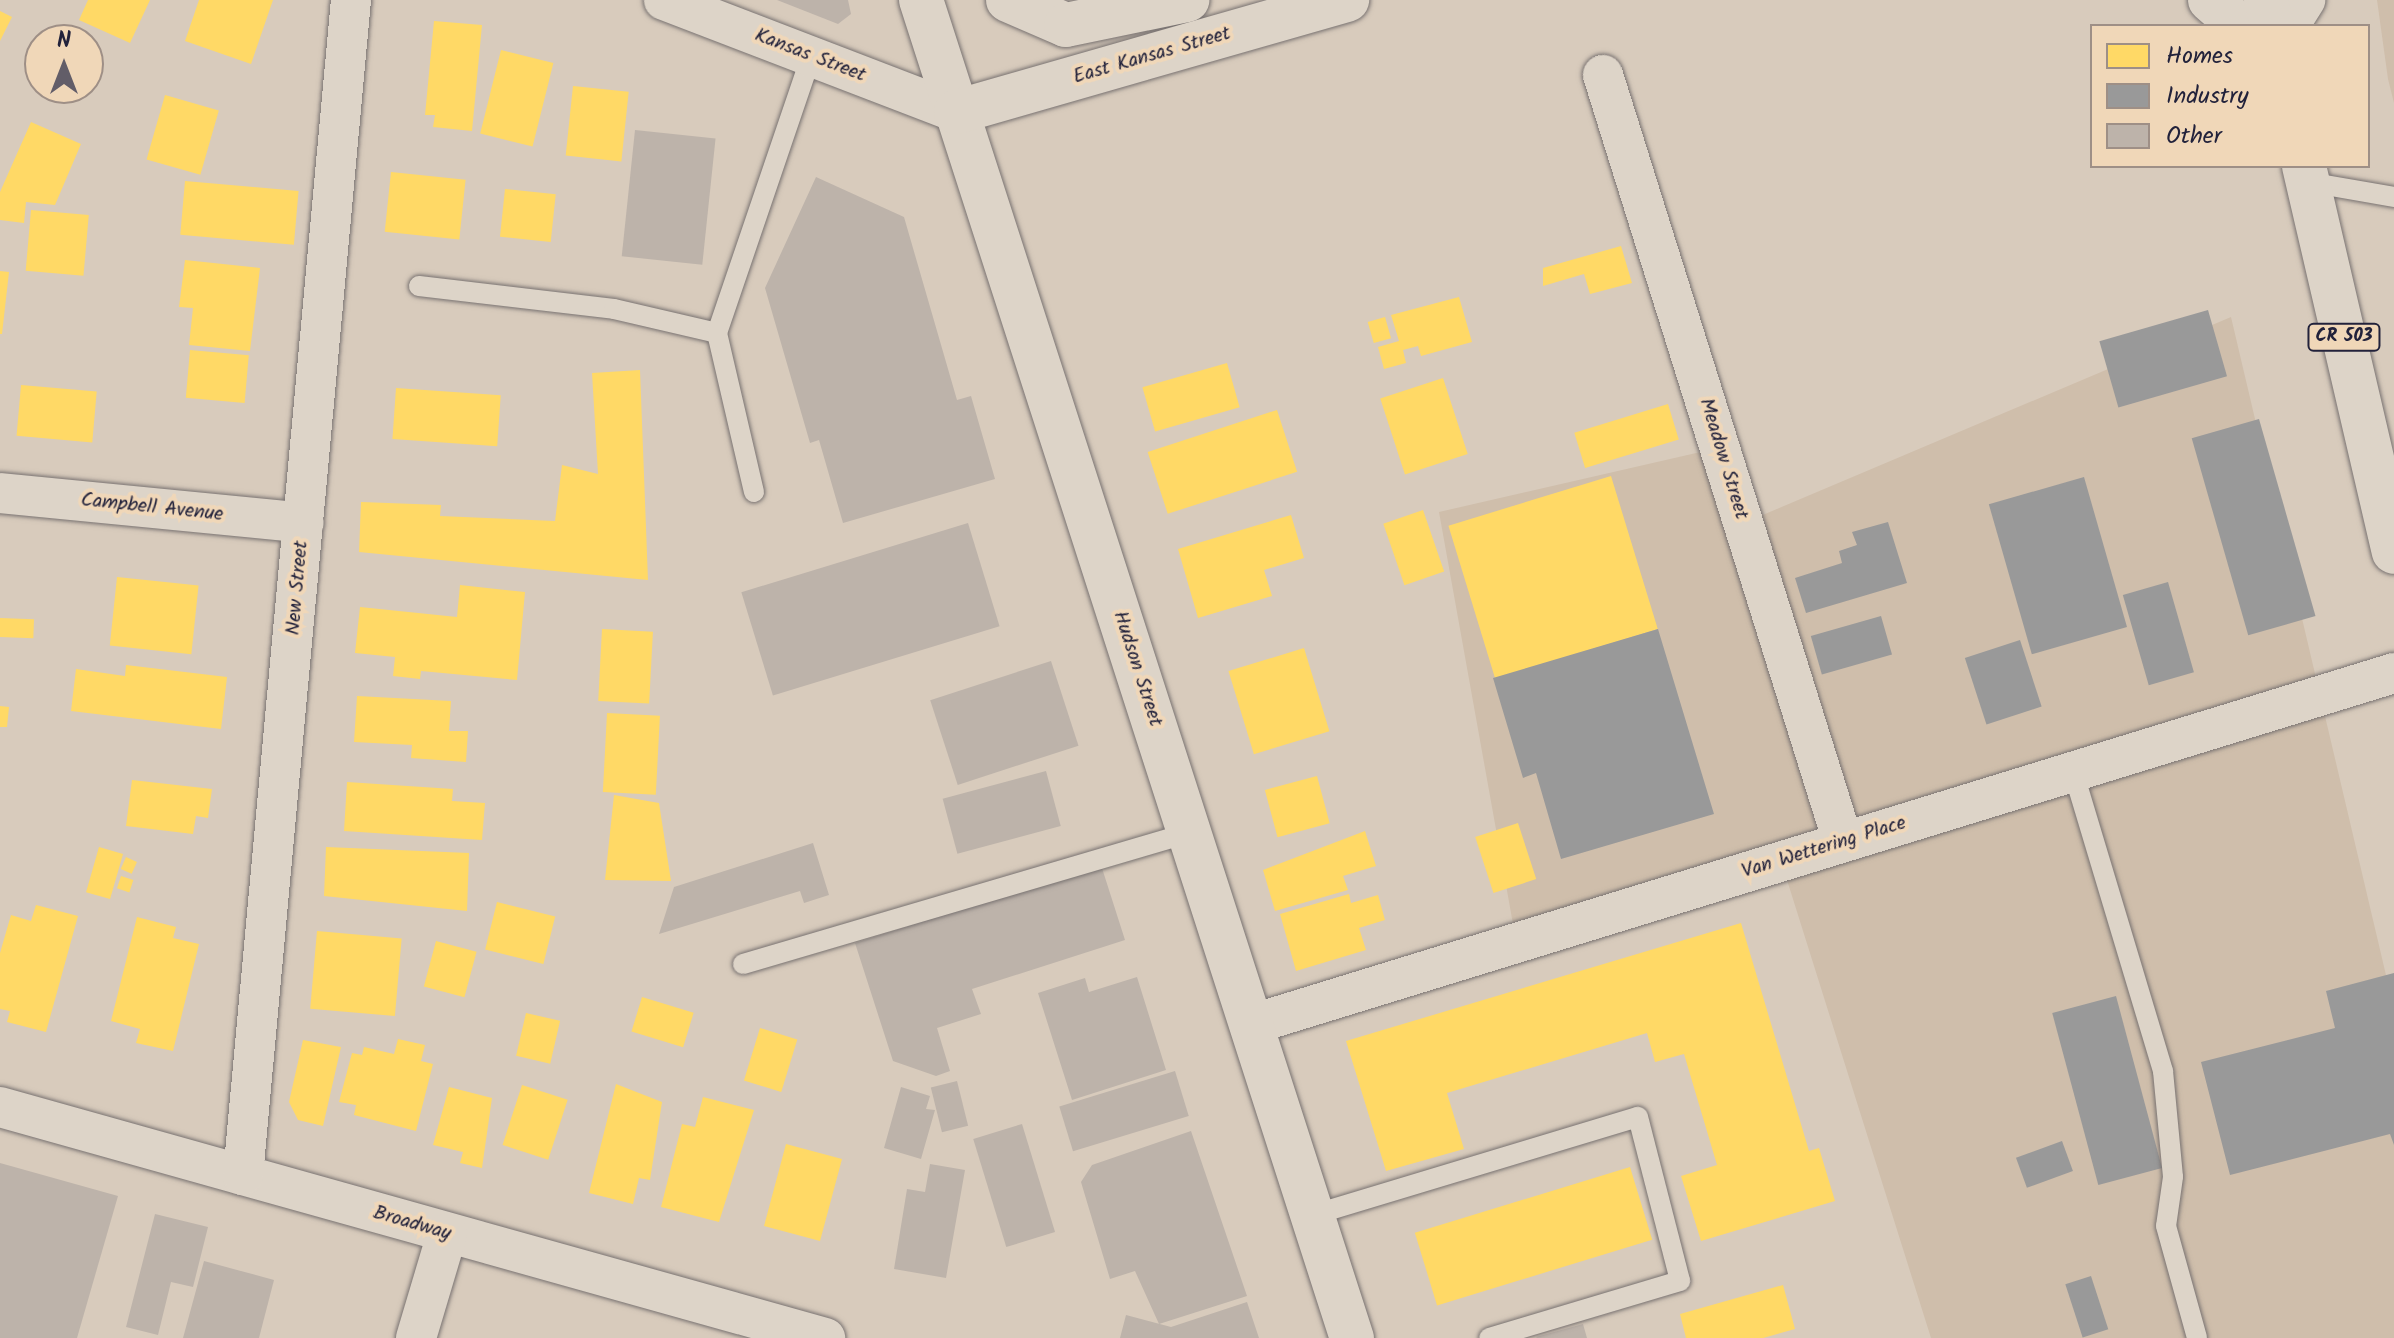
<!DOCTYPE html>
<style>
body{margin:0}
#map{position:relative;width:2394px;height:1338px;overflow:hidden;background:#d8cbbc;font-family:Kalam,sans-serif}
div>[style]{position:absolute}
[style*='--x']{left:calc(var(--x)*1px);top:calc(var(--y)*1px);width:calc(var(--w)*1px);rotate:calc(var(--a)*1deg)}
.built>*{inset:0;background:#cfbeab}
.homes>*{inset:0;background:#ffd966;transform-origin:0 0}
.industry>*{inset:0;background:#999;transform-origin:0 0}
.building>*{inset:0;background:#bdb3aa;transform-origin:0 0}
.roads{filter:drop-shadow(0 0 2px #787271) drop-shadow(0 0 2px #787271)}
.service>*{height:20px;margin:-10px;padding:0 10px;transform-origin:10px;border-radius:10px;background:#ddd4c8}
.minor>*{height:40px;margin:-20px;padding:0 20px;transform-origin:20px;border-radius:20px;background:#ddd4c8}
.secondary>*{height:44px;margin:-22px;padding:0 22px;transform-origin:22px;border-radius:22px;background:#ddd4c8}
.primary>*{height:44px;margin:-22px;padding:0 22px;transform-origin:22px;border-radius:22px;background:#ddd4c8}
span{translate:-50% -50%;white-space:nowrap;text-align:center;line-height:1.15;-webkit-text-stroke:8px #f0d7b8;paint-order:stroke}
.shield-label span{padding:2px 6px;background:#f0d7b8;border:2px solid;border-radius:6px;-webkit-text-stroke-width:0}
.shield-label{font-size:18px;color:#22223b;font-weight:700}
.street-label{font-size:20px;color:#22223b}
.legend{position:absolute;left:2090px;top:24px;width:280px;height:144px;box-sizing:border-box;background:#f0d7b8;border:2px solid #9e8f86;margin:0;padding:10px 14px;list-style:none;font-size:24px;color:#22223b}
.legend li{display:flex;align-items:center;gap:16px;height:40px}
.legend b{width:40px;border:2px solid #9e8f86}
.north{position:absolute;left:24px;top:24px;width:80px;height:80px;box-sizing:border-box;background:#f0d7b8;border:2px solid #9e8f86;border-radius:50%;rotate:0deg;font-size:22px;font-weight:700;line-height:32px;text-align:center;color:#22223b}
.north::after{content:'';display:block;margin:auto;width:28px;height:36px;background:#625d68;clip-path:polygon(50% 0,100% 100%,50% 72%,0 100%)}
</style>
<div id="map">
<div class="built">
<div style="clip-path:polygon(2377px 0,2394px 0,2394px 103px,2388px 79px)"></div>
<div style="clip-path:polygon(2231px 317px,2394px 1009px,2394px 1338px,1931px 1338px,1787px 880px,1520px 963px,1439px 512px,1718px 448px,1739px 525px)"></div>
</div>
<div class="homes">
<div style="clip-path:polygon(88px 0,150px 0,130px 43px,79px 20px)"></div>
<div style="clip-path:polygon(199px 0,273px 0,251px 64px,185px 41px)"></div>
<div style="clip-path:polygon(0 11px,12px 17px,0 41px)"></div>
<div style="clip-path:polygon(434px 21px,482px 25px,472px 131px,433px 127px,435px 115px,425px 115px)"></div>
<div style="left:501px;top:50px;width:54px;height:86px;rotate:14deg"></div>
<div style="left:573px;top:86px;width:56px;height:70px;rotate:6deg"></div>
<div style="left:165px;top:95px;width:56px;height:67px;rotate:16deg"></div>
<div style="clip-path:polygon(31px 122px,81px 144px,55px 205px,26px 202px,24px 223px,0 220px,0 192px)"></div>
<div style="left:391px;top:172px;width:75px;height:60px;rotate:6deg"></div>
<div style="left:185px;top:181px;width:114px;height:54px;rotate:5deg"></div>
<div style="left:505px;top:189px;width:51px;height:48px;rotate:6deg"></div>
<div style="left:31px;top:210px;width:58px;height:61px;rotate:5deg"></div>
<div style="clip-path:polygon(1621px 246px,1632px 283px,1590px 294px,1584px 274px,1543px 286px,1543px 268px)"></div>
<div style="clip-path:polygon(185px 260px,260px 268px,250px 351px,189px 345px,193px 308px,179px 307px)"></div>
<div style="clip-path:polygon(0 271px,9px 272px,2px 334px,0 334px)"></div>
<div style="clip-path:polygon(1459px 297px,1472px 342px,1421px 356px,1418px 346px,1403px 350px,1406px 363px,1384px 369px,1378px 347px,1399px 341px,1391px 315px)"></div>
<div style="left:1385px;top:317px;width:22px;height:18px;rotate:74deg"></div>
<div style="left:190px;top:350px;width:59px;height:48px;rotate:5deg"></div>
<div style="left:1227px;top:363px;width:46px;height:88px;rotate:74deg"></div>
<div style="clip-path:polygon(640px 370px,648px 580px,359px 552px,361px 502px,441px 505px,440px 516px,555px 521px,562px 465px,598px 474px,592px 373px)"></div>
<div style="left:1443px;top:378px;width:80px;height:66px;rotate:72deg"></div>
<div style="left:21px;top:385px;width:76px;height:51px;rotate:5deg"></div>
<div style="left:396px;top:388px;width:105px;height:51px;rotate:4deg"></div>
<div style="left:1668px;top:404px;width:37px;height:98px;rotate:73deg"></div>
<div style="left:1277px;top:410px;width:65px;height:136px;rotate:72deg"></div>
<div style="left:1611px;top:476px;width:160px;height:170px;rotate:73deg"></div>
<div style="left:1423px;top:510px;width:65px;height:42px;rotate:71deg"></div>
<div style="clip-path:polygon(1291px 515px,1304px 558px,1264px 570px,1272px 596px,1198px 618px,1178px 549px)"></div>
<div style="left:117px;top:577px;width:82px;height:69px;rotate:6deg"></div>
<div style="clip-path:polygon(460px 585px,525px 592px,517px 680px,421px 671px,420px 679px,393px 676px,395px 657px,355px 653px,360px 607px,457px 617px)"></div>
<div style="left:0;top:618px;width:34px;height:19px;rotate:2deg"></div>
<div style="left:602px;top:629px;width:51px;height:72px;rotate:3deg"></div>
<div style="left:1304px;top:648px;width:87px;height:79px;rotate:73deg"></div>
<div style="clip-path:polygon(126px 665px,227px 677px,221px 729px,71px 711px,76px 669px,125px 676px)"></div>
<div style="clip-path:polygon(357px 696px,451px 701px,449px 731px,468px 731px,466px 762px,411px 758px,412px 745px,354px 742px)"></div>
<div style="clip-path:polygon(0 706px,9px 707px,7px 727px,0 727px)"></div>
<div style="left:607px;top:713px;width:53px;height:79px;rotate:3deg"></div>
<div style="left:1317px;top:776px;width:49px;height:54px;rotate:75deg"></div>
<div style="clip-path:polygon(132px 780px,212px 789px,208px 818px,196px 816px,193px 834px,126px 826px)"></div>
<div style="clip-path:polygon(347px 782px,453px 789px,452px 801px,485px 803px,482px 840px,344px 831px)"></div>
<div style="clip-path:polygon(614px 795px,659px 803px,671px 881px,605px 880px)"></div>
<div style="left:1518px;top:823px;width:59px;height:45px;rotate:72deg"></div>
<div style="clip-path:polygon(1365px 831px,1376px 866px,1343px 876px,1348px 890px,1275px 911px,1263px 870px)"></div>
<div style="left:99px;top:847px;width:25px;height:47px;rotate:16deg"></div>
<div style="clip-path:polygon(326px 847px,469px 853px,467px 911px,324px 896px)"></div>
<div style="left:126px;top:857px;width:12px;height:13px;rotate:24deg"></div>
<div style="left:121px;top:876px;width:13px;height:13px;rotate:18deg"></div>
<div style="clip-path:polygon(1349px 894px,1351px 903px,1378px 895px,1385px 920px,1359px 928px,1366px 950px,1296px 971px,1280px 914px)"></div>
<div style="left:497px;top:902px;width:60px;height:49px;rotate:14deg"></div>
<div style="clip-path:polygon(36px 905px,78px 916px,46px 1032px,7px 1022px,10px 1011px,0 1009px,0 953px,11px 915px,31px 921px)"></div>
<div style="clip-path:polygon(137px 917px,176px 927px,173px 938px,199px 944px,173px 1051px,136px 1043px,140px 1029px,111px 1021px)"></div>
<div style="clip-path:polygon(1741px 923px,1809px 1151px,1819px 1148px,1835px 1201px,1701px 1241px,1681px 1176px,1717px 1165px,1684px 1054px,1655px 1062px,1647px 1033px,1447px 1093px,1464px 1149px,1386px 1171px,1346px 1041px)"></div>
<div style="left:317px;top:931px;width:85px;height:78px;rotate:5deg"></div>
<div style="left:436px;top:941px;width:42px;height:47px;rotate:15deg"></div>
<div style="left:642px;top:997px;width:54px;height:36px;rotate:17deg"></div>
<div style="left:526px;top:1013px;width:35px;height:44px;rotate:13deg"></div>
<div style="left:760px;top:1028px;width:39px;height:55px;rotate:17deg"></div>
<div style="clip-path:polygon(398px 1039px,425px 1045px,421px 1061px,433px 1064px,416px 1131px,354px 1115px,356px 1105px,339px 1102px,352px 1053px,362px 1055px,364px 1047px,394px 1054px)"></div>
<div style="clip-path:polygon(303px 1040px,341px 1047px,323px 1126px,298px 1120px,289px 1102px)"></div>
<div style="clip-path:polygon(616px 1084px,662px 1102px,650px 1180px,639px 1178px,633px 1204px,589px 1193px)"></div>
<div style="left:522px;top:1085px;width:48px;height:63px;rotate:18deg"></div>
<div style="clip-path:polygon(449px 1087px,492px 1098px,482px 1168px,460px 1163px,463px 1152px,433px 1145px)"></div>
<div style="clip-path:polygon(703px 1097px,754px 1110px,719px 1222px,661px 1207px,682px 1124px,695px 1127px)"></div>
<div style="left:786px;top:1144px;width:58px;height:85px;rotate:15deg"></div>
<div style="left:1630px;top:1167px;width:76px;height:225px;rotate:73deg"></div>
<div style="clip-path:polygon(1783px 1285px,1795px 1329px,1763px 1338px,1686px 1338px,1680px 1314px)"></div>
</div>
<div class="industry">
<div style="left:2208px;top:310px;width:69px;height:113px;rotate:74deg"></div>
<div style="left:2259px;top:419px;width:205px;height:70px;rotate:74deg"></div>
<div style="left:2084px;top:477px;width:156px;height:99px;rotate:74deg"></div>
<div style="clip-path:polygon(1888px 522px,1907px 583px,1806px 613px,1795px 578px,1842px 563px,1839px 551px,1857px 545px,1852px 532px)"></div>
<div style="left:2168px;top:582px;width:94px;height:47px;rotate:74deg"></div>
<div style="left:1881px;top:616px;width:40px;height:73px;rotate:74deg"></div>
<div style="clip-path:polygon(1658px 629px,1714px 814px,1561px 859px,1536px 773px,1523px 778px,1493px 678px)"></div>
<div style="left:2020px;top:640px;width:70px;height:58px;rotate:72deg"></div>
<div style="clip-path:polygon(2394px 973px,2394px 1145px,2390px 1134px,2230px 1175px,2201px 1062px,2335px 1028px,2326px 991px)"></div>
<div style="left:2116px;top:996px;width:178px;height:66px;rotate:75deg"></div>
<div style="left:2062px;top:1141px;width:32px;height:49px;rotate:70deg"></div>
<div style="left:2091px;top:1276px;width:56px;height:27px;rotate:72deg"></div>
</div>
<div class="building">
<div style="clip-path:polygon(777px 0,848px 0,851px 14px,838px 24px)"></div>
<div style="left:635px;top:130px;width:81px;height:127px;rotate:6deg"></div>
<div style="clip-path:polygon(816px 177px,904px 217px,957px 400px,971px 396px,995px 479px,843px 523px,819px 440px,810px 443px,765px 288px)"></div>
<div style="left:968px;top:523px;width:108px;height:237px;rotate:73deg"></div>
<div style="left:1051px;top:661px;width:89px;height:127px;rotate:72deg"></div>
<div style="left:1046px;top:771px;width:57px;height:107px;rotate:75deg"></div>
<div style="clip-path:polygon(813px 843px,829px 895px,804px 903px,800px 891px,659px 934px,674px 887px)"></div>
<div style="clip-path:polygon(1101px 865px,1125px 940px,972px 989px,981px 1014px,937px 1028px,950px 1071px,936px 1076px,893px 1061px,855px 943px)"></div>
<div style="clip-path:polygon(1137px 977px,1166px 1070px,1072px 1100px,1038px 993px,1085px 978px,1089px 992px)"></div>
<div style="left:1175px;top:1071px;width:47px;height:121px;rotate:73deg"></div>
<div style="left:957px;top:1081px;width:46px;height:27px;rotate:76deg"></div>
<div style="clip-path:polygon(901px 1087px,930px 1096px,926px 1109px,935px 1110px,921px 1159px,884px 1148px)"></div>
<div style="left:1022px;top:1124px;width:113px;height:51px;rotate:73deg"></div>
<div style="clip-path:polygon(1191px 1131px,1247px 1296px,1159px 1324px,1135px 1271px,1110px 1279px,1081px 1182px,1092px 1165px)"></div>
<div style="clip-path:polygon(0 1163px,118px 1196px,77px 1338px,0 1338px)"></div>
<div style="clip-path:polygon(930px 1164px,965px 1170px,946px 1278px,894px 1269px,907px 1189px,925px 1192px)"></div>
<div style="clip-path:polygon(155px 1214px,208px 1227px,193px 1287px,171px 1282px,158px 1335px,126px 1327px)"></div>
<div style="clip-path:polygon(204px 1261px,274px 1280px,259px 1338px,183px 1338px)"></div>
<div style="clip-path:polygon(1247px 1302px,1259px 1338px,1120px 1338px,1126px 1315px,1171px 1327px)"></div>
<div style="clip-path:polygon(1583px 1324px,1587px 1338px,1537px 1338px,1536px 1337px)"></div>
</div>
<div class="roads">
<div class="service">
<div style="--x:2308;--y:182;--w:87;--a:9.9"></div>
<div style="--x:419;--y:286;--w:196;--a:6.7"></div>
<div style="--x:614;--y:309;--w:106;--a:13.1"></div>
<div style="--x:754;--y:492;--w:163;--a:-103.1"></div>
<div style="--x:717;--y:333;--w:292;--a:-71.2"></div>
<div style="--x:2073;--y:771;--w:313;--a:73.3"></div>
<div style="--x:2163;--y:1071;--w:106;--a:84.6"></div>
<div style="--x:2173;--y:1177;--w:49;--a:98.1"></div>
<div style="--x:2166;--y:1226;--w:116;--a:74.5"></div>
<div style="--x:743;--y:964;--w:467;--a:-16.4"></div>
<div style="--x:1313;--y:1215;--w:339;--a:-16.8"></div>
<div style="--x:1638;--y:1117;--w:169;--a:75.6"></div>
<div style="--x:1680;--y:1281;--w:199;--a:163.4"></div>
</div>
<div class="minor">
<div style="--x:664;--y:0;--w:313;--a:21"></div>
<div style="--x:2289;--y:26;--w:31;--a:-58"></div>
<div style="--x:1603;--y:75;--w:804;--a:72.62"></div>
<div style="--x:0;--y:493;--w:305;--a:5.6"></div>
<div style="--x:1253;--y:1024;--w:1194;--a:-17.1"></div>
<div style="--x:0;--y:1107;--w:857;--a:15.64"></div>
<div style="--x:243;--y:1175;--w:1180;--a:-84.75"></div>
<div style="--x:416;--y:1338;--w:109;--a:-73.4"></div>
</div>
<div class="secondary">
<div style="--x:921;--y:0;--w:1406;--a:72.15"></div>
<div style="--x:1008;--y:0;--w:63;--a:23.3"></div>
<div style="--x:1066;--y:25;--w:124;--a:-11.7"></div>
<div style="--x:2210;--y:0;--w:40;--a:41"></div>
<div style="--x:956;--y:112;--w:407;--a:-16"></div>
</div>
<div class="primary">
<div style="--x:2266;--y:0;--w:27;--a:77"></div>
<div style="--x:2304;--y:166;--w:396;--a:76.9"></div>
</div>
</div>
<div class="shield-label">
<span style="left:2344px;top:337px">CR 503</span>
</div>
<div class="street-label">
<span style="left:810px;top:56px;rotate:21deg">Kansas Street</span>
<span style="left:1152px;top:56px;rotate:-16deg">East Kansas Street</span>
<span style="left:1723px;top:459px;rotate:73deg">Meadow Street</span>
<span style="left:152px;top:508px;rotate:6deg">Campbell Avenue</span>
<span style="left:298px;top:588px;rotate:-85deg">New Street</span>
<span style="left:1137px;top:669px;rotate:72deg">Hudson Street</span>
<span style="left:1824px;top:848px;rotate:-17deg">Van Wettering Place</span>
<span style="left:412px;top:1224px;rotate:16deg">Broadway</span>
</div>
<ul class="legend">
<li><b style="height:22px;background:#ffd966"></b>Homes</li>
<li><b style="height:22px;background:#999"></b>Industry</li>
<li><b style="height:22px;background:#bdb3aa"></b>Other</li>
</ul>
<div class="north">N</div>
</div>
